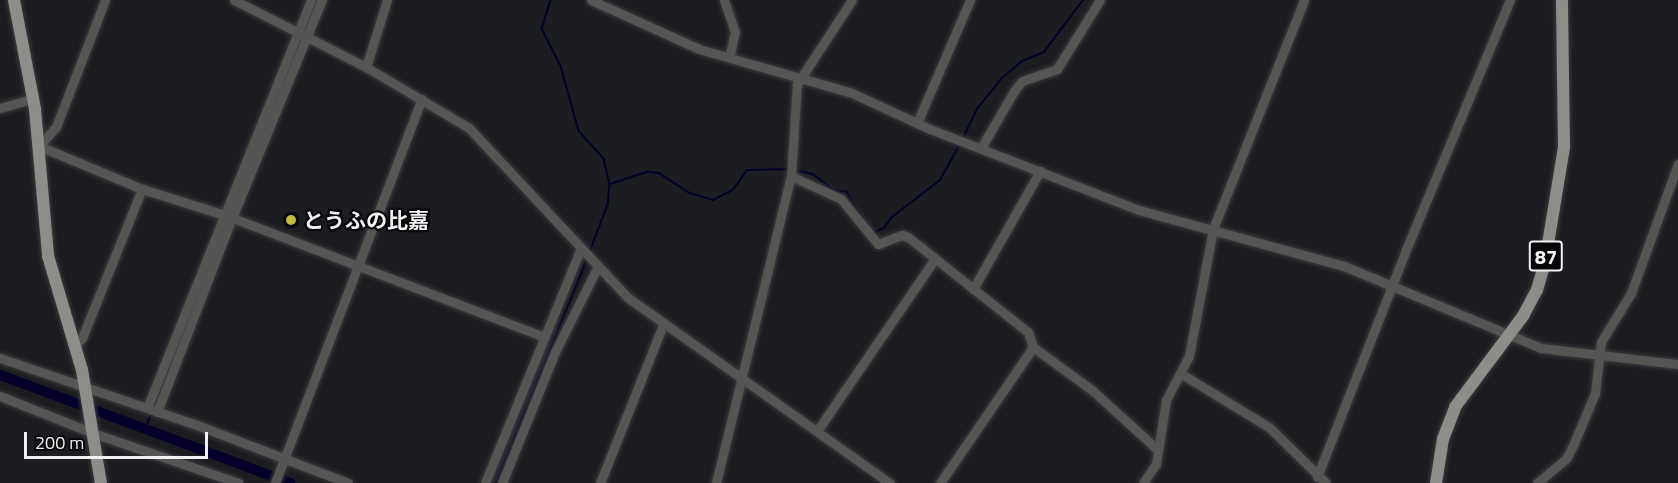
<!DOCTYPE html>
<meta charset="utf-8">
<style>
body{margin:0}
#map{position:relative;width:1678px;height:483px;overflow:hidden;background:#1c1d20;font-family:"Titillium Web","Noto Sans JP",sans-serif}
div>[style]{position:absolute}
[style*='--x']{left:calc(var(--x)*1px);top:calc(var(--y)*1px);width:calc(var(--w)*1px);rotate:calc(var(--a)*1deg)}
.stream>*{height:1.5px;margin:-0.75px;padding:0 0.75px;transform-origin:0.75px;border-radius:0.75px;background:#04002a}
.river>*{height:10px;margin:-5px;padding:0 5px;transform-origin:5px;border-radius:5px;background:#04002a}
.roads{filter:drop-shadow(0 0 2px #3a3b3e) drop-shadow(0 0 2px #3a3b3e)}
.minor>*{height:9px;margin:-4.5px;padding:0 4.5px;transform-origin:4.5px;border-radius:4.5px;background:#555554}
.major>*{height:12px;margin:-6px;padding:0 6px;transform-origin:6px;border-radius:6px;background:#8e8d8a}
.dots>*{width:16px;height:16px;translate:-50% -50%;box-sizing:border-box;border:3px solid #070809;border-radius:50%}
span{translate:-50% -50%;white-space:nowrap;text-align:center;line-height:1.15;-webkit-text-stroke:4.5px #070809;paint-order:stroke}
.shield-label span{padding:2px 4px;background:#070809;border:2px solid;border-radius:4px;-webkit-text-stroke-width:0}
.shield-label{font-size:20px;color:#f0f1f3;font-weight:700}
.poi-label{font-size:21px;color:#f0f1f3;font-weight:700}
.left{translate:0 -50%;text-align:left}
.scale{position:absolute;left:24px;top:432px;width:184px;height:27px;box-sizing:border-box;border:3px solid #f0f1f3;border-top:0;padding-left:8px;font-size:18px;line-height:21px;white-space:nowrap;color:#f0f1f3;-webkit-text-stroke:4px #070809;paint-order:stroke}
</style>
<div id="map">
<div class="stream">
<div style="--x:551;--y:0;--w:30;--a:107"></div>
<div style="--x:542;--y:29;--w:42;--a:62.8"></div>
<div style="--x:561;--y:66;--w:67;--a:74.5"></div>
<div style="--x:579;--y:131;--w:38;--a:48"></div>
<div style="--x:604;--y:159;--w:26;--a:77"></div>
<div style="--x:610;--y:184;--w:21;--a:95"></div>
<div style="--x:608;--y:205;--w:50;--a:111"></div>
<div style="--x:303;--y:32;--w:35;--a:-66"></div>
<div style="--x:294;--y:55;--w:16;--a:-68"></div>
<div style="--x:274;--y:105;--w:29;--a:-70"></div>
<div style="--x:963;--y:138;--w:32;--a:-64"></div>
<div style="--x:977;--y:109;--w:40;--a:-51"></div>
<div style="--x:1002;--y:78;--w:26;--a:-40"></div>
<div style="--x:1022;--y:61;--w:24;--a:-22"></div>
<div style="--x:1044;--y:52;--w:65;--a:-53.1"></div>
<div style="--x:795;--y:170;--w:18;--a:13"></div>
<div style="--x:813;--y:174;--w:26;--a:37"></div>
<div style="--x:834;--y:190;--w:13;--a:9"></div>
<div style="--x:847;--y:192;--w:30;--a:60"></div>
<div style="--x:610;--y:184;--w:40;--a:-18"></div>
<div style="--x:648;--y:172;--w:11;--a:5"></div>
<div style="--x:659;--y:173;--w:37;--a:33"></div>
<div style="--x:690;--y:193;--w:24;--a:17"></div>
<div style="--x:713;--y:200;--w:22;--a:-27"></div>
<div style="--x:733;--y:190;--w:24;--a:-55"></div>
<div style="--x:747;--y:170;--w:41;--a:-1.4"></div>
<div style="--x:873;--y:233;--w:12;--a:-24"></div>
<div style="--x:884;--y:228;--w:14;--a:-54"></div>
<div style="--x:892;--y:217;--w:61;--a:-37.6"></div>
<div style="--x:940;--y:180;--w:39;--a:-61"></div>
<div style="--x:154;--y:406;--w:53;--a:-68.8"></div>
<div style="--x:146;--y:427;--w:14;--a:-69"></div>
<div style="--x:496;--y:483;--w:242;--a:-67.9"></div>
</div>
<div class="river">
<div style="--x:0;--y:375;--w:310;--a:20.4"></div>
</div>
<div class="roads">
<div class="minor">
<div style="--x:105;--y:0;--w:136;--a:111.1"></div>
<div style="--x:56;--y:127;--w:25;--a:132"></div>
<div style="--x:39;--y:146;--w:112;--a:22.7"></div>
<div style="--x:142;--y:189;--w:87;--a:17.4"></div>
<div style="--x:225;--y:215;--w:342;--a:20.9"></div>
<div style="--x:234;--y:0;--w:148;--a:26.9"></div>
<div style="--x:366;--y:67;--w:120;--a:30.6"></div>
<div style="--x:469;--y:128;--w:231;--a:46.9"></div>
<div style="--x:627;--y:297;--w:322;--a:35.3"></div>
<div style="--x:591;--y:0;--w:119;--a:24.4"></div>
<div style="--x:699;--y:49;--w:159;--a:16"></div>
<div style="--x:852;--y:93;--w:86;--a:24.8"></div>
<div style="--x:930;--y:129;--w:224;--a:21.2"></div>
<div style="--x:1139;--y:210;--w:213;--a:15.3"></div>
<div style="--x:1344;--y:266;--w:213;--a:22.6"></div>
<div style="--x:1541;--y:348;--w:138;--a:6.7"></div>
<div style="--x:724;--y:0;--w:34;--a:71"></div>
<div style="--x:735;--y:32;--w:26;--a:103"></div>
<div style="--x:366;--y:67;--w:70;--a:-72.6"></div>
<div style="--x:0;--y:108;--w:35;--a:-16"></div>
<div style="--x:917;--y:123;--w:134;--a:-66.7"></div>
<div style="--x:981;--y:148;--w:66;--a:-59.9"></div>
<div style="--x:1014;--y:91;--w:13;--a:-51"></div>
<div style="--x:1022;--y:81;--w:37;--a:-19"></div>
<div style="--x:1057;--y:69;--w:81;--a:-58.1"></div>
<div style="--x:791;--y:176;--w:55;--a:24.7"></div>
<div style="--x:841;--y:199;--w:58;--a:50.6"></div>
<div style="--x:878;--y:244;--w:26;--a:-21"></div>
<div style="--x:902;--y:235;--w:6;--a:18"></div>
<div style="--x:908;--y:237;--w:153;--a:38.4"></div>
<div style="--x:1028;--y:332;--w:16;--a:72"></div>
<div style="--x:1033;--y:347;--w:73;--a:36.1"></div>
<div style="--x:1092;--y:390;--w:89;--a:42.3"></div>
<div style="--x:973;--y:289;--w:136;--a:-60.4"></div>
<div style="--x:75;--y:345;--w:10;--a:-45"></div>
<div style="--x:82;--y:338;--w:161;--a:-68.1"></div>
<div style="--x:0;--y:358;--w:208;--a:18.8"></div>
<div style="--x:197;--y:425;--w:162;--a:21"></div>
<div style="--x:1180;--y:373;--w:105;--a:31.4"></div>
<div style="--x:1270;--y:428;--w:78;--a:44.5"></div>
<div style="--x:0;--y:396;--w:100;--a:21.7"></div>
<div style="--x:93;--y:433;--w:154;--a:18.9"></div>
<div style="--x:147;--y:408;--w:440;--a:-68.1"></div>
<div style="--x:157;--y:412;--w:208;--a:-68.9"></div>
<div style="--x:232;--y:218;--w:236;--a:-67.6"></div>
<div style="--x:817;--y:431;--w:207;--a:-55.6"></div>
<div style="--x:1317;--y:477;--w:242;--a:-68.6"></div>
<div style="--x:1405;--y:252;--w:273;--a:-67.4"></div>
<div style="--x:275;--y:483;--w:411;--a:-69.1"></div>
<div style="--x:485;--y:483;--w:254;--a:-67.8"></div>
<div style="--x:502;--y:483;--w:141;--a:-68"></div>
<div style="--x:555;--y:352;--w:96;--a:-63.4"></div>
<div style="--x:600;--y:483;--w:170;--a:-68.3"></div>
<div style="--x:716;--y:483;--w:316;--a:-76.3"></div>
<div style="--x:791;--y:176;--w:92;--a:-86.3"></div>
<div style="--x:797;--y:84;--w:100;--a:-56.8"></div>
<div style="--x:940;--y:483;--w:165;--a:-55.6"></div>
<div style="--x:1143;--y:483;--w:23;--a:-56"></div>
<div style="--x:1156;--y:464;--w:65;--a:-81.1"></div>
<div style="--x:1166;--y:400;--w:50;--a:-62.4"></div>
<div style="--x:1189;--y:356;--w:129;--a:-79.3"></div>
<div style="--x:1213;--y:229;--w:246;--a:-68.3"></div>
<div style="--x:1537;--y:483;--w:38;--a:-40"></div>
<div style="--x:1566;--y:459;--w:18;--a:-63"></div>
<div style="--x:1574;--y:443;--w:54;--a:-67.2"></div>
<div style="--x:1595;--y:393;--w:51;--a:-83.3"></div>
<div style="--x:1601;--y:342;--w:57;--a:-58.5"></div>
<div style="--x:1631;--y:293;--w:137;--a:-70"></div>
</div>
<div class="major">
<div style="--x:14;--y:0;--w:111;--a:79.1"></div>
<div style="--x:35;--y:109;--w:148;--a:84.9"></div>
<div style="--x:48;--y:256;--w:119;--a:73.4"></div>
<div style="--x:82;--y:370;--w:115;--a:80.5"></div>
<div style="--x:1436;--y:483;--w:45;--a:-81"></div>
<div style="--x:1443;--y:439;--w:34;--a:-69"></div>
<div style="--x:1455;--y:407;--w:114;--a:-53.2"></div>
<div style="--x:1523;--y:316;--w:30;--a:-62"></div>
<div style="--x:1537;--y:290;--w:29;--a:-74"></div>
<div style="--x:1545;--y:262;--w:117;--a:-80.6"></div>
<div style="--x:1564;--y:147;--w:147;--a:-90.8"></div>
</div>
</div>
<div class="dots">
<div style="left:291px;top:220px;background:#c4bd3e"></div>
</div>
<div class="shield-label">
<span style="left:1546px;top:256px">87</span>
</div>
<div class="poi-label">
<span class="left" style="left:303px;top:220px">とうふの比嘉</span>
</div>
<div class="scale">200 m</div>
</div>
